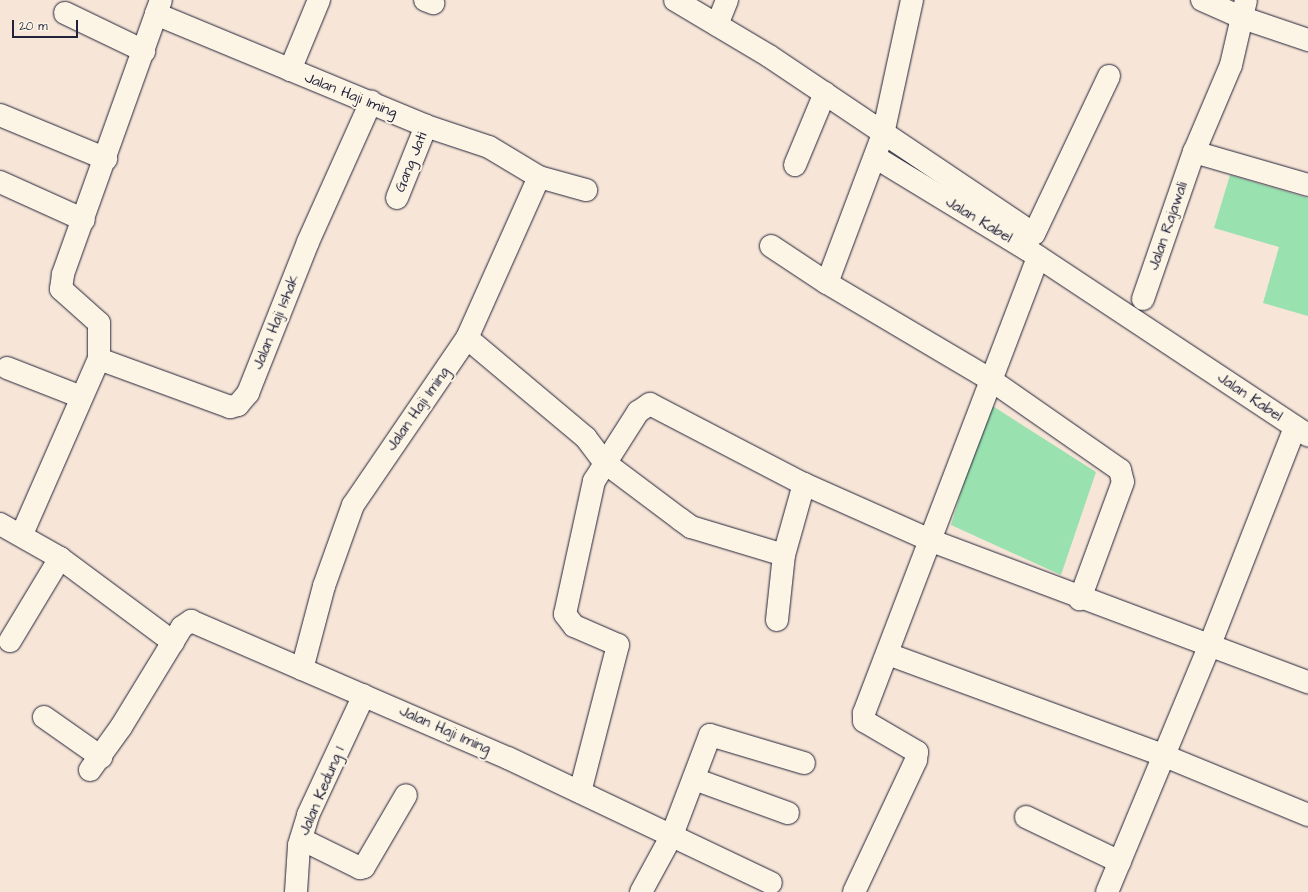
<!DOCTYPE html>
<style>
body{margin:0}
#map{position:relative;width:1308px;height:892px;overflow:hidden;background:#f7e6d7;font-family:"Architects Daughter",sans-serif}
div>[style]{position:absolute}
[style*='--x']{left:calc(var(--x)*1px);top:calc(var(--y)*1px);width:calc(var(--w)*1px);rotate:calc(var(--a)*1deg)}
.green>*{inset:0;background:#99e1af}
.roads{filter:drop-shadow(0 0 1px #22223b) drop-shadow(0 0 1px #22223b)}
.minor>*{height:22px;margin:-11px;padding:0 11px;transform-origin:11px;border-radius:11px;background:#fcf5e5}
span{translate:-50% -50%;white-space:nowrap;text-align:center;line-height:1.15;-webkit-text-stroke:4px #fcf5e5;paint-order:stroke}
.street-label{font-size:15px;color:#22223b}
.scale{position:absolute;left:12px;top:20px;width:66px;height:18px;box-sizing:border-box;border:2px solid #22223b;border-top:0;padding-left:5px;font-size:12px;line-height:14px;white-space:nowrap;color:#22223b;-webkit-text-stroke:3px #fcf5e5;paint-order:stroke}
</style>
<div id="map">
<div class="green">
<div style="clip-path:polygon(1230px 175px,1308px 198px,1308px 316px,1263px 303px,1279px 247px,1214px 228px)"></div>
<div style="clip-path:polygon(988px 403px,1096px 472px,1061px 575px,951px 525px)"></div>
</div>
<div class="roads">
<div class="minor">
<div style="--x:161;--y:0;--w:15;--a:110"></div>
<div style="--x:156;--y:14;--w:292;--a:22.5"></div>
<div style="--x:426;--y:126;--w:66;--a:18.4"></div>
<div style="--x:489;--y:147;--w:58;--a:31"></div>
<div style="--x:539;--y:177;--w:176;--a:114.1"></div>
<div style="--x:467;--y:338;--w:202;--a:124.3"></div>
<div style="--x:353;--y:505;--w:86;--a:109.7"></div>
<div style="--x:324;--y:586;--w:86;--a:104.8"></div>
<div style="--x:425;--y:0;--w:9;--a:21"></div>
<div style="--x:675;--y:0;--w:109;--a:30.8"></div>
<div style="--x:769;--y:56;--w:319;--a:33.9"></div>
<div style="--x:1034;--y:234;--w:175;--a:-64.6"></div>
<div style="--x:912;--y:0;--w:137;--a:102.2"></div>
<div style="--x:883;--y:134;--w:159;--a:110.6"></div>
<div style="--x:827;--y:283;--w:191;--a:30.6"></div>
<div style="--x:991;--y:380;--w:157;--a:34.9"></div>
<div style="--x:1120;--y:470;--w:12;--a:76"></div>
<div style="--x:1123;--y:482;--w:125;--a:110.2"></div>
<div style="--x:1202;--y:0;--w:45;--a:23.7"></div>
<div style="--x:1243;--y:18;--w:69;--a:18.7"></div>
<div style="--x:1246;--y:0;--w:67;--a:103"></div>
<div style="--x:1231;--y:65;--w:95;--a:113"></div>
<div style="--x:1194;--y:152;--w:119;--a:16.1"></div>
<div style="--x:65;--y:13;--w:88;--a:25.7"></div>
<div style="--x:717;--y:25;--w:27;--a:-68"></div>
<div style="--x:290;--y:70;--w:76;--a:-67.5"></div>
<div style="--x:0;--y:115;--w:115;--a:22.5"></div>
<div style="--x:875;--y:157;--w:179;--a:31.3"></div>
<div style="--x:1028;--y:250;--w:336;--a:33.5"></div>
<div style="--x:795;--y:165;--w:78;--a:-67.4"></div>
<div style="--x:539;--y:177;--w:49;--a:15.5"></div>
<div style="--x:0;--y:182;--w:92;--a:24.3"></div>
<div style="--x:397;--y:198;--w:78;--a:-68.1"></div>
<div style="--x:771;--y:246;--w:67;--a:33.5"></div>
<div style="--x:1143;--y:299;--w:156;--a:-70.9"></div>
<div style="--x:467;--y:338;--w:155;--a:40"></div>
<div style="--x:586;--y:438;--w:30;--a:53"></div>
<div style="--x:604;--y:462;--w:95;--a:36.9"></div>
<div style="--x:680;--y:519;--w:14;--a:36"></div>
<div style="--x:691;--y:527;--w:97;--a:16.8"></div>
<div style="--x:99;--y:359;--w:140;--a:20.1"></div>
<div style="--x:230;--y:407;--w:8;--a:-14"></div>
<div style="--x:238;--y:405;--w:16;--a:-50"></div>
<div style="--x:248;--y:393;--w:162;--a:-68.3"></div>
<div style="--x:308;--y:242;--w:154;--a:-65.8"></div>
<div style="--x:7;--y:368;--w:79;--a:21.4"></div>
<div style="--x:0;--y:524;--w:69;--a:29.5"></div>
<div style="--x:60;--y:558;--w:141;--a:36.6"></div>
<div style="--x:22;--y:534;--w:191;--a:-66.3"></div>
<div style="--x:99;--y:359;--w:36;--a:-90"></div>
<div style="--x:99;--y:323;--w:51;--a:-138.2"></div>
<div style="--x:61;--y:289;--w:15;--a:-82"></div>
<div style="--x:63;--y:274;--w:276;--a:-70.3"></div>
<div style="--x:777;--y:620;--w:65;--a:-83.9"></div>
<div style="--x:784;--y:555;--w:74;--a:-74.3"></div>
<div style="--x:10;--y:641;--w:97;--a:-58.9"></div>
<div style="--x:888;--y:654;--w:295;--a:20.2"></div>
<div style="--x:1165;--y:756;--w:155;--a:22.4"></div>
<div style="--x:44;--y:717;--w:70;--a:35.1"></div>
<div style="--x:90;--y:770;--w:53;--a:-54.2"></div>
<div style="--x:121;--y:727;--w:117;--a:-58.6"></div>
<div style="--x:182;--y:627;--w:11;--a:-34"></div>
<div style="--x:191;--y:621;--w:345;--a:23.4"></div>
<div style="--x:508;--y:758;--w:291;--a:25.4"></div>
<div style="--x:694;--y:779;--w:100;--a:19.9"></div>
<div style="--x:580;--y:792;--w:152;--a:-75.5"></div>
<div style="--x:618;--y:645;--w:48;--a:-156.6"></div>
<div style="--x:574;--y:626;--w:15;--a:-127"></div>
<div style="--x:565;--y:614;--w:136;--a:-77.7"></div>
<div style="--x:594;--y:481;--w:82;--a:-57.5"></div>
<div style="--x:638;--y:412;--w:14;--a:-34"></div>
<div style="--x:650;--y:404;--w:174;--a:27.5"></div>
<div style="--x:804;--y:484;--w:140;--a:24"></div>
<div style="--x:932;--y:541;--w:402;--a:20.6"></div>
<div style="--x:1026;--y:817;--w:104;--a:25.6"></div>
<div style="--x:301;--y:839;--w:66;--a:26.2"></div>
<div style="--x:360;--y:868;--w:4;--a:-14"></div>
<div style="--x:364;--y:867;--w:83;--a:-59.7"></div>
<div style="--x:296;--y:892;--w:47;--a:-86.3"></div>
<div style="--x:299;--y:845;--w:31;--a:-73"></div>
<div style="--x:308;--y:815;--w:132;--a:-65"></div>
<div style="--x:641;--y:892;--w:65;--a:-61.5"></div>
<div style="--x:672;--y:835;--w:107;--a:-69.2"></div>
<div style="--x:710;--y:735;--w:98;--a:16.6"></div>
<div style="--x:854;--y:892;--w:146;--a:-64.8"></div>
<div style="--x:916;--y:760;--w:8;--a:-83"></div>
<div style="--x:917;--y:752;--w:61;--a:-149.7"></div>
<div style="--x:864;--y:721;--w:8;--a:-90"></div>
<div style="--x:864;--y:713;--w:488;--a:-69.1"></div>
<div style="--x:1107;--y:892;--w:265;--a:-67.4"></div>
<div style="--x:1209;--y:647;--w:236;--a:-68.6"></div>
</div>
</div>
<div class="street-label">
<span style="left:351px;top:95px;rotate:22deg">Jalan Haji Iming</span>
<span style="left:411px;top:162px;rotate:-68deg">Gang Jati</span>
<span style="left:979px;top:220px;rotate:31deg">Jalan Kabel</span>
<span style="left:1168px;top:226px;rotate:-71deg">Jalan Rajawali</span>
<span style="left:276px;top:322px;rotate:-68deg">Jalan Haji Ishak</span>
<span style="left:1250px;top:397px;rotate:34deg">Jalan Kabel</span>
<span style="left:418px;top:409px;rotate:-55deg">Jalan Haji Iming</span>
<span style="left:445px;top:730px;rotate:24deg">Jalan Haji Iming</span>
<span style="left:322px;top:791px;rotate:-67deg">Jalan Kedung 1</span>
</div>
<div class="scale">20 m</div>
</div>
